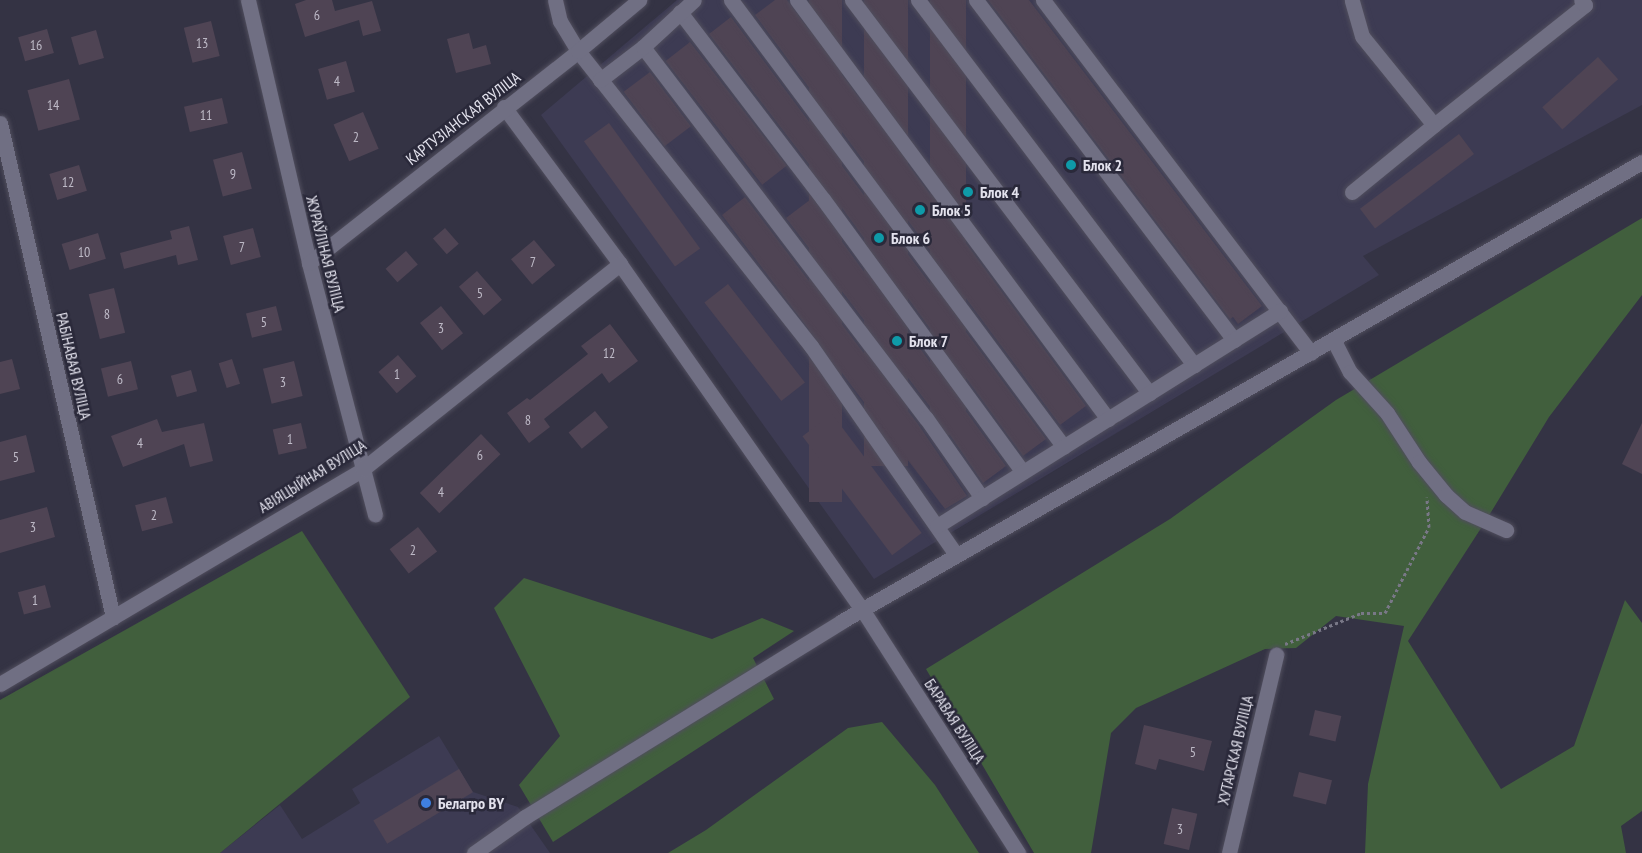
<!DOCTYPE html>
<meta charset="utf-8">
<style>
body{margin:0}
#map{position:relative;width:1642px;height:853px;overflow:hidden;background:#343344;font-family:"PT Sans Narrow",sans-serif}
div>[style]{position:absolute}
[style*='--x']{left:calc(var(--x)*1px);top:calc(var(--y)*1px);width:calc(var(--w)*1px);rotate:calc(var(--a)*1deg)}
.built>*{inset:0;background:#3d3b53}
.green>*{inset:0;background:#415f3d}
.building>*{inset:0;background:#4f4454;transform-origin:0 0}
.path>*{height:3px;margin-top:-1.5px;transform-origin:0;background:repeating-linear-gradient(90deg,#797887 0 3px,transparent 0 6px)}
.roads{filter:drop-shadow(0 0 2px #504e5d) drop-shadow(0 0 2px #504e5d)}
.minor>*{height:15px;margin:-7.5px;padding:0 7.5px;transform-origin:7.5px;border-radius:7.5px;background:#706f83}
.dots>*{width:16px;height:16px;translate:-50% -50%;box-sizing:border-box;border:3px solid #2a293a;border-radius:50%}
span{translate:-50% -50%;white-space:nowrap;text-align:center;line-height:1.15;-webkit-text-stroke:5px #2a293a;paint-order:stroke}
.number-label{font-size:14px;color:#bebac7}
.number-label span{-webkit-text-stroke-width:0}
.street-label{font-size:16px;color:#e3e2ed}
.poi-label{font-size:16px;color:#e3e2ed;font-weight:700}
.left{translate:0 -50%;text-align:left}
</style>
<div id="map">
<div class="built">
<div style="clip-path:polygon(677px 0,1642px 0,1642px 105px,1363px 256px,1379px 275px,874px 579px,541px 115px)"></div>
<div style="clip-path:polygon(439px 736px,473px 792px,518px 807px,550px 853px,220px 853px,280px 805px,302px 839px,360px 803px,352px 789px)"></div>
</div>
<div class="green">
<div style="clip-path:polygon(1642px 218px,1642px 295px,1549px 417px,1485px 522px,1408px 641px,1501px 789px,1574px 746px,1625px 600px,1642px 623px,1642px 811px,1621px 826px,1626px 853px,1365px 853px,1368px 784px,1404px 626px,1336px 616px,1296px 648px,1265px 649px,1136px 708px,1111px 733px,1091px 853px,1034px 853px,926px 669px,1170px 519px,1336px 400px)"></div>
<div style="clip-path:polygon(302px 531px,410px 697px,220px 853px,0 853px,0 700px)"></div>
<div style="clip-path:polygon(524px 578px,712px 639px,762px 618px,794px 631px,753px 658px,774px 699px,553px 842px,519px 785px,560px 736px,494px 608px)"></div>
<div style="clip-path:polygon(882px 722px,935px 785px,979px 853px,668px 853px,706px 830px,848px 728px)"></div>
</div>
<div class="building">
<div style="clip-path:polygon(306px 0,332px 0,335px 11px,372px 1px,381px 31px,363px 36px,359px 20px,305px 37px,295px 4px)"></div>
<div style="clip-path:polygon(775px 0,787px 0,1086px 406px,1060px 425px,755px 15px)"></div>
<div style="left:809px;top:0;width:33px;height:502px"></div>
<div style="left:864px;top:0;width:44px;height:466px"></div>
<div style="left:930px;top:0;width:36px;height:435px"></div>
<div style="clip-path:polygon(988px 0,1029px 0,1262px 306px,1238px 324px,1233px 317px,1230px 319px)"></div>
<div style="clip-path:polygon(731px 17px,1046px 439px,1023px 456px,831px 193px,709px 34px)"></div>
<div style="left:211px;top:21px;width:36px;height:28px;rotate:76deg"></div>
<div style="left:47px;top:29px;width:25px;height:30px;rotate:74deg"></div>
<div style="left:96px;top:30px;width:29px;height:26px;rotate:74deg"></div>
<div style="clip-path:polygon(469px 33px,473px 49px,486px 45px,491px 64px,456px 73px,447px 39px)"></div>
<div style="left:690px;top:42px;width:157px;height:31px;rotate:52deg"></div>
<div style="left:1598px;top:57px;width:30px;height:75px;rotate:48deg"></div>
<div style="left:346px;top:61px;width:32px;height:29px;rotate:74deg"></div>
<div style="left:650px;top:72px;width:68px;height:33px;rotate:53deg"></div>
<div style="left:69px;top:79px;width:42px;height:43px;rotate:75deg"></div>
<div style="left:222px;top:98px;width:26px;height:39px;rotate:77deg"></div>
<div style="left:363px;top:112px;width:40px;height:32px;rotate:67deg"></div>
<div style="left:609px;top:123px;width:155px;height:31px;rotate:54deg"></div>
<div style="left:1459px;top:134px;width:25px;height:124px;rotate:53deg"></div>
<div style="left:242px;top:152px;width:38px;height:30px;rotate:75deg"></div>
<div style="left:79px;top:165px;width:27px;height:31px;rotate:73deg"></div>
<div style="clip-path:polygon(745px 197px,918px 424px,967px 496px,945px 509px,722px 215px)"></div>
<div style="clip-path:polygon(811px 199px,1006px 466px,983px 483px,934px 412px,786px 218px)"></div>
<div style="clip-path:polygon(189px 226px,198px 260px,178px 265px,176px 255px,124px 269px,120px 253px,172px 239px,170px 231px)"></div>
<div style="left:253px;top:228px;width:30px;height:31px;rotate:75deg"></div>
<div style="left:445px;top:228px;width:21px;height:16px;rotate:49deg"></div>
<div style="left:98px;top:233px;width:27px;height:38px;rotate:73deg"></div>
<div style="left:534px;top:240px;width:33px;height:30px;rotate:50deg"></div>
<div style="left:406px;top:251px;width:18px;height:27px;rotate:49deg"></div>
<div style="left:477px;top:271px;width:38px;height:24px;rotate:49deg"></div>
<div style="left:728px;top:284px;width:125px;height:30px;rotate:52deg"></div>
<div style="left:114px;top:288px;width:46px;height:26px;rotate:76deg"></div>
<div style="left:276px;top:306px;width:25px;height:31px;rotate:76deg"></div>
<div style="left:441px;top:306px;width:35px;height:27px;rotate:51deg"></div>
<div style="clip-path:polygon(610px 324px,638px 361px,609px 383px,602px 373px,544px 419px,550px 427px,529px 443px,507px 413px,527px 398px,530px 400px,588px 354px,581px 346px)"></div>
<div style="left:398px;top:355px;width:28px;height:26px;rotate:49deg"></div>
<div style="clip-path:polygon(12px 359px,20px 389px,0 394px,0 362px)"></div>
<div style="left:232px;top:359px;width:26px;height:14px;rotate:72deg"></div>
<div style="left:131px;top:361px;width:29px;height:31px;rotate:76deg"></div>
<div style="left:294px;top:361px;width:36px;height:32px;rotate:76deg"></div>
<div style="left:191px;top:370px;width:22px;height:21px;rotate:74deg"></div>
<div style="left:595px;top:411px;width:21px;height:34px;rotate:51deg"></div>
<div style="left:832px;top:414px;width:149px;height:37px;rotate:53deg"></div>
<div style="clip-path:polygon(157px 419px,162px 432px,204px 423px,213px 461px,190px 467px,184px 444px,123px 467px,111px 436px)"></div>
<div style="left:301px;top:423px;width:26px;height:29px;rotate:77deg"></div>
<div style="clip-path:polygon(1642px 423px,1642px 474px,1622px 464px)"></div>
<div style="left:481px;top:434px;width:28px;height:85px;rotate:46deg"></div>
<div style="clip-path:polygon(26px 435px,35px 472px,0 481px,0 442px)"></div>
<div style="left:166px;top:497px;width:27px;height:32px;rotate:75deg"></div>
<div style="clip-path:polygon(47px 507px,55px 537px,0 553px,0 520px)"></div>
<div style="left:418px;top:527px;width:31px;height:36px;rotate:52deg"></div>
<div style="left:45px;top:585px;width:23px;height:28px;rotate:75deg"></div>
<div style="left:1315px;top:710px;width:27px;height:26px;rotate:13deg"></div>
<div style="clip-path:polygon(1144px 725px,1212px 741px,1204px 771px,1159px 759px,1156px 770px,1135px 764px)"></div>
<div style="left:459px;top:769px;width:27px;height:100px;rotate:59deg"></div>
<div style="left:1299px;top:772px;width:34px;height:25px;rotate:14deg"></div>
<div style="left:1172px;top:808px;width:26px;height:37px;rotate:13deg"></div>
</div>
<div class="path">
<div style="--x:1285;--y:644;--w:82;--a:-22.2"></div>
<div style="--x:1361;--y:613;--w:24;--a:0"></div>
<div style="--x:1385;--y:613;--w:97;--a:-62.9"></div>
<div style="--x:1429;--y:527;--w:30;--a:-94"></div>
</div>
<div class="roads">
<div class="minor">
<div style="--x:248;--y:0;--w:270;--a:76.9"></div>
<div style="--x:309;--y:263;--w:260;--a:75.3"></div>
<div style="--x:555;--y:0;--w:22;--a:77"></div>
<div style="--x:560;--y:21;--w:35;--a:59"></div>
<div style="--x:578;--y:51;--w:376;--a:51.7"></div>
<div style="--x:811;--y:346;--w:254;--a:55.2"></div>
<div style="--x:731;--y:0;--w:557;--a:53.32"></div>
<div style="--x:797;--y:0;--w:522;--a:53.42"></div>
<div style="--x:852;--y:0;--w:493;--a:52.9"></div>
<div style="--x:918;--y:0;--w:458;--a:52.9"></div>
<div style="--x:976;--y:0;--w:427;--a:52.8"></div>
<div style="--x:1043;--y:0;--w:443;--a:52.8"></div>
<div style="--x:680;--y:12;--w:235;--a:52.6"></div>
<div style="--x:823;--y:199;--w:338;--a:53.8"></div>
<div style="--x:643;--y:47;--w:467;--a:52.7"></div>
<div style="--x:926;--y:418;--w:98;--a:55"></div>
<div style="--x:600;--y:80;--w:54;--a:-37.5"></div>
<div style="--x:643;--y:47;--w:69;--a:-42.7"></div>
<div style="--x:504;--y:107;--w:195;--a:53.5"></div>
<div style="--x:620;--y:264;--w:421;--a:55"></div>
<div style="--x:862;--y:609;--w:290;--a:57.4"></div>
<div style="--x:0;--y:123;--w:507;--a:77.12"></div>
<div style="--x:1434;--y:125;--w:193;--a:-38.5"></div>
<div style="--x:1585;--y:5;--w:6;--a:-129"></div>
<div style="--x:1352;--y:192;--w:106;--a:-39.3"></div>
<div style="--x:1434;--y:125;--w:114;--a:-129"></div>
<div style="--x:1362;--y:36;--w:37;--a:-106"></div>
<div style="--x:309;--y:263;--w:342;--a:-38.2"></div>
<div style="--x:578;--y:51;--w:80;--a:-39.9"></div>
<div style="--x:1334;--y:341;--w:35;--a:63"></div>
<div style="--x:1350;--y:372;--w:55;--a:47.9"></div>
<div style="--x:1387;--y:413;--w:59;--a:56.9"></div>
<div style="--x:1419;--y:462;--w:43;--a:50.7"></div>
<div style="--x:1446;--y:495;--w:25;--a:42"></div>
<div style="--x:1465;--y:512;--w:45;--a:23.7"></div>
<div style="--x:937;--y:526;--w:405;--a:-32.1"></div>
<div style="--x:0;--y:684;--w:422;--a:-30.6"></div>
<div style="--x:363;--y:469;--w:329;--a:-38.6"></div>
<div style="--x:474;--y:853;--w:62;--a:-35.2"></div>
<div style="--x:525;--y:817;--w:373;--a:-31.7"></div>
<div style="--x:842;--y:621;--w:922;--a:-29.85"></div>
<div style="--x:1229;--y:853;--w:204;--a:-76.6"></div>
</div>
</div>
<div class="dots">
<div style="left:1071px;top:165px;background:#0f9aa8"></div>
<div style="left:968px;top:192px;background:#0f9aa8"></div>
<div style="left:920px;top:210px;background:#0f9aa8"></div>
<div style="left:879px;top:238px;background:#0f9aa8"></div>
<div style="left:897px;top:341px;background:#0f9aa8"></div>
<div style="left:426px;top:803px;background:#3f7fe0"></div>
</div>
<div class="number-label">
<span style="left:317px;top:15px">6</span>
<span style="left:202px;top:43px">13</span>
<span style="left:36px;top:45px">16</span>
<span style="left:337px;top:81px">4</span>
<span style="left:53px;top:105px">14</span>
<span style="left:206px;top:115px">11</span>
<span style="left:356px;top:137px">2</span>
<span style="left:233px;top:174px">9</span>
<span style="left:68px;top:182px">12</span>
<span style="left:242px;top:247px">7</span>
<span style="left:84px;top:252px">10</span>
<span style="left:533px;top:262px">7</span>
<span style="left:480px;top:293px">5</span>
<span style="left:107px;top:314px">8</span>
<span style="left:264px;top:322px">5</span>
<span style="left:441px;top:328px">3</span>
<span style="left:609px;top:353px">12</span>
<span style="left:397px;top:374px">1</span>
<span style="left:120px;top:379px">6</span>
<span style="left:283px;top:382px">3</span>
<span style="left:528px;top:420px">8</span>
<span style="left:290px;top:439px">1</span>
<span style="left:140px;top:443px">4</span>
<span style="left:480px;top:455px">6</span>
<span style="left:16px;top:457px">5</span>
<span style="left:441px;top:492px">4</span>
<span style="left:154px;top:515px">2</span>
<span style="left:33px;top:527px">3</span>
<span style="left:413px;top:550px">2</span>
<span style="left:35px;top:600px">1</span>
<span style="left:1193px;top:752px">5</span>
<span style="left:1180px;top:829px">3</span>
</div>
<div class="street-label">
<span style="left:463px;top:118px;rotate:-38deg">КАРТУЗІАНСКАЯ ВУЛІЦА</span>
<span style="left:326px;top:254px;rotate:76deg">ЖУРАЎЛІНАЯ ВУЛІЦА</span>
<span style="left:74px;top:366px;rotate:77deg">РАБІНАВАЯ ВУЛІЦА</span>
<span style="left:312px;top:476px;rotate:-32deg">АВІЯЦЫЙНАЯ ВУЛІЦА</span>
<span style="left:955px;top:721px;rotate:57deg">БАРАВАЯ ВУЛІЦА</span>
<span style="left:1235px;top:750px;rotate:-77deg">ХУТАРСКАЯ ВУЛІЦА</span>
</div>
<div class="poi-label">
<span class="left" style="left:1083px;top:165px">Блок 2</span>
<span class="left" style="left:980px;top:192px">Блок 4</span>
<span class="left" style="left:932px;top:210px">Блок 5</span>
<span class="left" style="left:891px;top:238px">Блок 6</span>
<span class="left" style="left:909px;top:341px">Блок 7</span>
<span class="left" style="left:438px;top:803px">Белагро BY</span>
</div>
</div>
